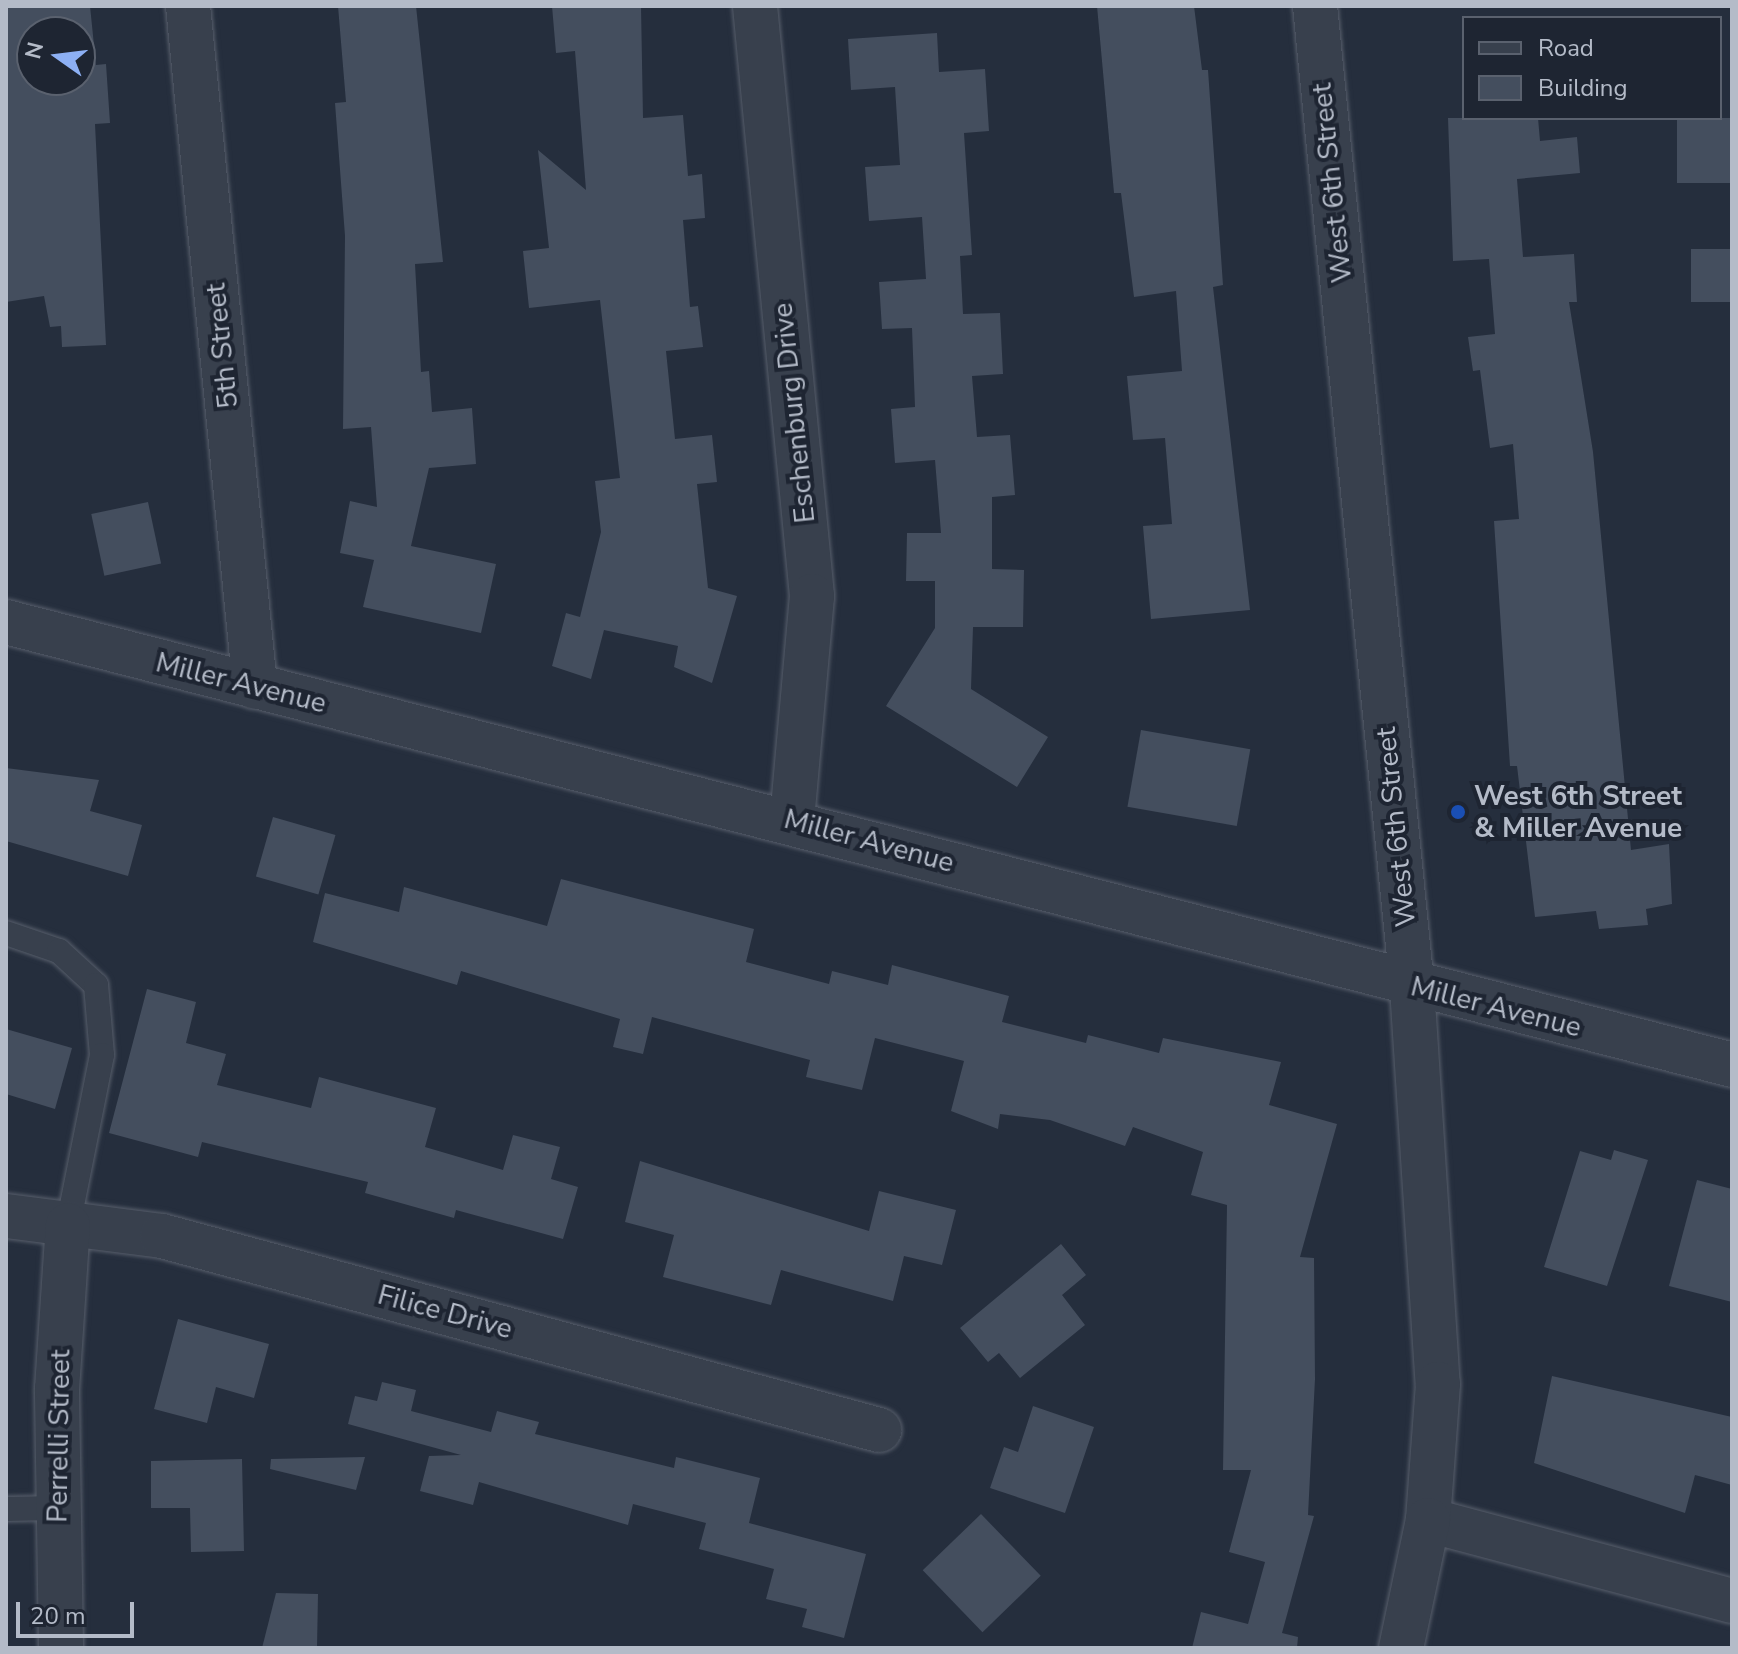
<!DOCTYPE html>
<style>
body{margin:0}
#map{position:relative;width:1738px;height:1654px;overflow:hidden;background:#252e3d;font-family:"Nunito Sans",sans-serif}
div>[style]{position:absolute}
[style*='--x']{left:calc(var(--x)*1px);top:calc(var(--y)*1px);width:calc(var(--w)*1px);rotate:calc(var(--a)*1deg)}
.building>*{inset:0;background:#444e5e;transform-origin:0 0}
.roads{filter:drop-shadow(0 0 2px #575e6b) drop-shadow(0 0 2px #575e6b)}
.service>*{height:24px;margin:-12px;padding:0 12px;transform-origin:12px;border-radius:12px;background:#38404d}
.minor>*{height:44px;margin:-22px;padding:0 22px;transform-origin:22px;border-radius:22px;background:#38404d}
.tertiary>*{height:44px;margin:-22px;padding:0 22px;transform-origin:22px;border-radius:22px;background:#38404d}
.dots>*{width:22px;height:22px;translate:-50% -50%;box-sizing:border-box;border:4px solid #1e2532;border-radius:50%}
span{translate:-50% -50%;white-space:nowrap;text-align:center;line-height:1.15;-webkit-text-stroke:8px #1e2532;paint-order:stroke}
.street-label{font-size:28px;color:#b4bbc8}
.poi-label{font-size:28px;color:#b4bbc8;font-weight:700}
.left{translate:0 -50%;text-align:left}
.frame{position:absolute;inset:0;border:8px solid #b4bbc8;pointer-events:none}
.legend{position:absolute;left:1462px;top:16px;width:260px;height:104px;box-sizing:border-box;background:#1e2532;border:2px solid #5a616e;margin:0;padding:10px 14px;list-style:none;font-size:24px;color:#b4bbc8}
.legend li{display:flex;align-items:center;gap:16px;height:40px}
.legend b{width:40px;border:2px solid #5a616e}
.north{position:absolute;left:16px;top:16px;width:80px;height:80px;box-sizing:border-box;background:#1e2532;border:2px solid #5a616e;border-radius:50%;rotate:284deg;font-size:22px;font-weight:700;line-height:32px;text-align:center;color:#b4bbc8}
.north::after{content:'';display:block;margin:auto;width:28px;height:36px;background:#8db0f4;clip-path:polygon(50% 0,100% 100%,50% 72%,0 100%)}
.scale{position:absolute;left:16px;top:1602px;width:118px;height:36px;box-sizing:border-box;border:4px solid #b4bbc8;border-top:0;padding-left:10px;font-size:24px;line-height:28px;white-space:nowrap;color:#b4bbc8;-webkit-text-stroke:6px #1e2532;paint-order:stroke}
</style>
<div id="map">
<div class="building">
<div style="clip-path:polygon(evenodd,6px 6px,90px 6px,96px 65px,106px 64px,110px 123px,95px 124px,106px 345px,62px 347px,61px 326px,50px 327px,44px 296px,6px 302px,6px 6px,32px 32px,80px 32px,80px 80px,32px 80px,32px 32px)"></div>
<div style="clip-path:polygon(338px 6px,416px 6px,443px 262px,415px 264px,421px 372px,429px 371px,432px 412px,472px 408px,476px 464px,429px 468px,411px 546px,496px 564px,481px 633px,363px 607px,374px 560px,340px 553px,350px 501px,377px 507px,371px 427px,343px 429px,345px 236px,335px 103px,346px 102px)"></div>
<div style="clip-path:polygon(552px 6px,641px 6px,643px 118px,683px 115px,688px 176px,702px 174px,705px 218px,683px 220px,690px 307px,698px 306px,703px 347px,666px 351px,675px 439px,712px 435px,717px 482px,697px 484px,708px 588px,737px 596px,712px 683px,674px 667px,678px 646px,604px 630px,591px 679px,552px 666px,566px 613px,580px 617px,601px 532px,595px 481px,620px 478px,600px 300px,529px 308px,523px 251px,549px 248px,538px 150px,586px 190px,575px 51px,556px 53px)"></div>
<div style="clip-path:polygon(1097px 6px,1194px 6px,1202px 70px,1208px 70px,1223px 285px,1213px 287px,1250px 610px,1151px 619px,1143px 526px,1172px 524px,1165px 438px,1133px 440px,1127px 376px,1182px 371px,1176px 291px,1134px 297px,1121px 193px,1114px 193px)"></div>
<div style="clip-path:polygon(937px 33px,939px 72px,985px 69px,989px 131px,964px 133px,972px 255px,960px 256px,963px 314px,1000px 313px,1003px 374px,972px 376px,977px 437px,1010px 435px,1015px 495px,992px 497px,992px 569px,1024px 570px,1023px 627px,973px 627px,971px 689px,1048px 737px,1017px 787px,886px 706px,935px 628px,935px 581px,906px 581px,907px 533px,941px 533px,935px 460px,895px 463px,891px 409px,915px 407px,912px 328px,882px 329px,879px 282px,926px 279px,922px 217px,869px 221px,865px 167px,900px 165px,895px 87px,851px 90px,848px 39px)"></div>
<div style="clip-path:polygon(1448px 118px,1538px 118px,1540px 141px,1577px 137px,1580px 173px,1517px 179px,1523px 257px,1574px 254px,1577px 302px,1569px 302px,1593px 452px,1631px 850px,1669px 844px,1672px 904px,1646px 909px,1648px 925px,1599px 929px,1596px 911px,1535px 917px,1517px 766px,1510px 766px,1494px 521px,1519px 519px,1513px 444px,1490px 448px,1480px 370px,1473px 371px,1468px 337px,1495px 334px,1489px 259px,1453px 261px)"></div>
<div style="left:1677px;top:118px;width:55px;height:65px"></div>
<div style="left:1732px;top:249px;width:53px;height:41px;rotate:90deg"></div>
<div style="left:148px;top:502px;width:63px;height:58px;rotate:78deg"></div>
<div style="left:1141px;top:730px;width:111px;height:78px;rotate:10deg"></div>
<div style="clip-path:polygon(6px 768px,99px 780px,90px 811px,142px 825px,128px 876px,6px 841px)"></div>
<div style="left:273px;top:817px;width:65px;height:62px;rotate:16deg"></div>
<div style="clip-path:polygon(561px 879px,754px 929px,746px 962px,829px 984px,832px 971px,888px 985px,892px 965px,1009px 996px,1002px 1022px,1086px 1043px,1088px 1035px,1159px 1053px,1163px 1038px,1281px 1062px,1269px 1105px,1337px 1124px,1300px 1257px,1314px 1258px,1315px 1379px,1308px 1515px,1314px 1516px,1282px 1633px,1298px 1637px,1297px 1648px,1192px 1648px,1201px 1612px,1248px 1624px,1265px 1562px,1229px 1552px,1251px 1470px,1223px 1470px,1227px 1205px,1191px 1195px,1203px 1152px,1133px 1127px,1125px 1146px,1050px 1120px,1000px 1114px,998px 1129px,951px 1111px,964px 1061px,875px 1038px,862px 1090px,806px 1077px,810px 1060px,652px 1017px,643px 1054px,613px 1047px,620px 1019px,461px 971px,457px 985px,313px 942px,325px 893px,399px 912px,404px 887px,547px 926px)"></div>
<div style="clip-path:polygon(147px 989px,196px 1002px,186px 1043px,226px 1054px,217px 1085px,311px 1108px,319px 1077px,436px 1108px,425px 1147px,503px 1170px,513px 1135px,560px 1147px,551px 1179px,578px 1187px,563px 1239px,456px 1210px,454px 1218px,365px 1193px,368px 1182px,202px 1142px,198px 1157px,109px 1133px)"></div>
<div style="clip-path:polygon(6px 1029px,72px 1048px,55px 1109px,6px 1094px)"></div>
<div style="clip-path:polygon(1614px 1150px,1648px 1160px,1607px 1286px,1544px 1267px,1580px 1151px,1611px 1160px)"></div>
<div style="clip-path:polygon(640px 1161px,869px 1231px,879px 1191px,956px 1210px,942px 1265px,904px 1256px,893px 1301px,781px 1270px,771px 1305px,663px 1277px,674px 1235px,625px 1222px)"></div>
<div style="clip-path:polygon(1697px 1180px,1732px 1189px,1732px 1302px,1669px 1286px)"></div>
<div style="clip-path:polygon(1061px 1244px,1086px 1275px,1062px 1295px,1085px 1325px,1020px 1378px,999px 1353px,988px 1362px,960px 1328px)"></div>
<div style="clip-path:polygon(178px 1319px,269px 1344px,254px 1398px,216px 1387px,207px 1423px,154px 1409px)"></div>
<div style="clip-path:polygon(1552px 1376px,1732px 1417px,1732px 1485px,1695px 1475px,1685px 1513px,1534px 1463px)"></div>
<div style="clip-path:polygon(382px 1382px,416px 1390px,411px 1411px,491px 1432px,497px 1411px,539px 1422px,535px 1434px,674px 1468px,676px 1457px,760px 1478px,749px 1523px,866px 1554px,844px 1638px,802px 1627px,807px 1609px,766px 1599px,774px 1569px,699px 1549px,706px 1523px,633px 1504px,628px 1525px,479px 1482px,473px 1505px,420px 1491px,429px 1456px,461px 1455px,348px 1424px,355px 1396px,377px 1401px)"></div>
<div style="clip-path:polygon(1033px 1406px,1094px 1427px,1065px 1513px,990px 1488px,1004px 1447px,1018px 1452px)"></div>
<div style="clip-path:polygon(365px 1457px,356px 1490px,270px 1469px,271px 1459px)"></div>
<div style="clip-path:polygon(242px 1459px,244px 1551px,191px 1552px,190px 1508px,151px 1508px,151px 1461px)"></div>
<div style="left:981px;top:1514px;width:86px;height:81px;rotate:46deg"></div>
<div style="clip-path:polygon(276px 1593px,318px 1594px,317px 1648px,262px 1648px)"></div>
</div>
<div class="roads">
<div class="service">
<div style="--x:6;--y:933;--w:56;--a:18.8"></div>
<div style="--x:59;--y:951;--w:50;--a:42.6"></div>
<div style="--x:96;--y:985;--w:70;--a:85.1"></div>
<div style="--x:102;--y:1055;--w:173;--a:101.3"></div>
<div style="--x:6;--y:1509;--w:51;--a:-1.1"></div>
</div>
<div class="minor">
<div style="--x:188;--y:6;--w:684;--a:84.38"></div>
<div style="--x:755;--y:6;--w:593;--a:84.48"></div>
<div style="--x:812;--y:596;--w:225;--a:95.1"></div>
<div style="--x:6;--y:1216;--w:157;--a:7.3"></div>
<div style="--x:162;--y:1236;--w:743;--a:15.14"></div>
<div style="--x:1428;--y:1520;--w:315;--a:14.9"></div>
<div style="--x:61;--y:1648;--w:259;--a:-90.9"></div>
<div style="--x:57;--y:1389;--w:164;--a:-86.2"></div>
</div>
<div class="tertiary">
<div style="--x:1315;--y:6;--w:986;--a:84.35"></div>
<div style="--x:1412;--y:987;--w:398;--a:86.3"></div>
<div style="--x:1438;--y:1384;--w:136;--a:94.2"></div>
<div style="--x:1428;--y:1520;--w:131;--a:101.9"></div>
<div style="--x:6;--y:622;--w:1782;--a:14.39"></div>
</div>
</div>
<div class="dots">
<div style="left:1458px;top:812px;background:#1a4fb4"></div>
</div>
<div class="street-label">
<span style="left:1332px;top:183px;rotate:-96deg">West 6th Street</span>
<span style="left:222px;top:346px;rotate:-96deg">5th Street</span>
<span style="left:794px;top:413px;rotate:-96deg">Eschenburg Drive</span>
<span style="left:241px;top:683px;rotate:14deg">Miller Avenue</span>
<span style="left:1396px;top:827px;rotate:-96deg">West 6th Street</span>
<span style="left:869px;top:841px;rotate:15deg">Miller Avenue</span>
<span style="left:1496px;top:1007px;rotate:14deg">Miller Avenue</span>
<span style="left:445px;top:1312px;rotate:15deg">Filice Drive</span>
<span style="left:59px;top:1436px;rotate:-89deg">Perrelli Street</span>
</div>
<div class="poi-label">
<span class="left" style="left:1474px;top:812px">West 6th Street<br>&amp; Miller Avenue</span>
</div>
<div class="frame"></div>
<ul class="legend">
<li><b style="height:10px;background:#38404d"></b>Road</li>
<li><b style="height:22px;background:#444e5e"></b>Building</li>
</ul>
<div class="north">N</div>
<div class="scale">20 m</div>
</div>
